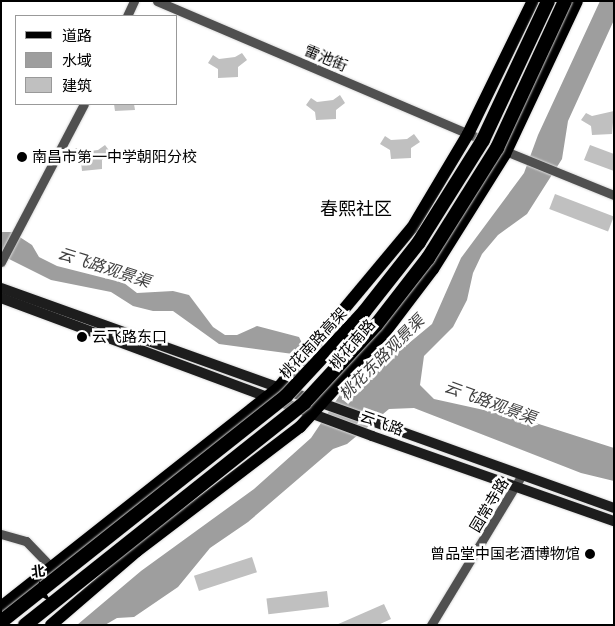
<!DOCTYPE html>
<meta charset="utf-8">
<style>
body{margin:0}
#map{position:relative;width:615px;height:626px;overflow:hidden;background:#fff;font-family:Helvetica,"Noto Sans SC",sans-serif}
div>[style]{position:absolute}
[style*='--x']{left:calc(var(--x)*1px);top:calc(var(--y)*1px);width:calc(var(--w)*1px);rotate:calc(var(--a)*1deg)}
.water>*{inset:0;background:#9e9e9e}
.building>*{inset:0;background:#c0c0c0;transform-origin:0 0}
.roads{filter:drop-shadow(0 0 1px #dbdbdb) drop-shadow(0 0 1px #dbdbdb)}
.minor>*{height:9px;margin:-4.5px;padding:0 4.5px;transform-origin:4.5px;border-radius:4.5px;background:#505050}
.secondary>*{height:10px;margin:-5px;padding:0 5px;transform-origin:5px;border-radius:5px;background:#1d1d1d}
.primary>*{height:12px;margin:-6px;padding:0 6px;transform-origin:6px;border-radius:6px;background:#000}
.bridges{filter:drop-shadow(0 0 1px #dbdbdb) drop-shadow(0 0 1px #dbdbdb)}
.trunk-bridge>*{height:14px;margin:-7px;padding:0 7px;transform-origin:7px;border-radius:7px;background:#000}
.dots>*{width:14px;height:14px;translate:-50% -50%;box-sizing:border-box;border:2px solid #fff;border-radius:50%}
span{translate:-50% -50%;white-space:nowrap;text-align:center;line-height:1.15;-webkit-text-stroke:5px #fff;paint-order:stroke}
.street-label{font-size:15px;color:#000}
.poi-label{font-size:15px;color:#000}
.left{translate:0 -50%;text-align:left}
.right{translate:-100% -50%;text-align:right}
.water-label{font-size:16px;color:#3f3f3f;font-style:italic}
.quarter-label{font-size:18px;color:#000}
.frame{position:absolute;inset:0;border:2px solid #000;pointer-events:none}
.legend{position:absolute;left:15px;top:15px;width:162px;height:90px;box-sizing:border-box;background:#fff;border:1px solid #999;margin:0;padding:6px 9px;list-style:none;font-size:15px;color:#000}
.legend li{display:flex;align-items:center;gap:10px;height:25px}
.legend b{width:25px;border:1px solid #999}
.north{position:absolute;left:15px;top:561px;width:50px;height:50px;-webkit-text-stroke:4px #fff;paint-order:stroke;rotate:353deg;font-size:14px;font-weight:700;line-height:20px;text-align:center;color:#000}
.north::after{content:'';display:block;margin:auto;width:18px;height:22px;background:#000;clip-path:polygon(50% 0,100% 100%,50% 72%,0 100%)}
</style>
<div id="map">
<div class="water">
<div style="clip-path:polygon(600px 1px,614px 1px,614px 20px,568px 121px,562px 159px,527px 214px,498px 235px,482px 254px,473px 273px,467px 300px,453px 327px,424px 356px,420px 385px,434px 399px,520px 418px,614px 448px,614px 481px,581px 473px,414px 408px,389px 409px,347px 444px,333px 449px,248px 522px,210px 548px,178px 587px,134px 617px,117px 618px,105px 625px,77px 625px,141px 571px,254px 489px,311px 438px,352px 377px,377px 350px,397px 353px,432px 324px,461px 258px,524px 173px,538px 135px)"></div>
<div style="clip-path:polygon(1px 232px,12px 232px,32px 245px,39px 257px,57px 266px,124px 283px,137px 293px,173px 291px,189px 295px,213px 327px,225px 335px,237px 335px,257px 326px,299px 337px,304px 347px,293px 354px,219px 344px,173px 311px,153px 311px,133px 306px,111px 292px,51px 280px,1px 255px)"></div>
</div>
<div class="building">
<div style="clip-path:polygon(242px 53px,247px 60px,238px 67px,238px 77px,218px 78px,218px 69px,208px 63px,213px 55px,219px 59px,235px 57px)"></div>
<div style="clip-path:polygon(340px 95px,345px 103px,336px 110px,336px 119px,316px 120px,315px 112px,306px 105px,311px 98px,317px 102px,333px 100px)"></div>
<div style="clip-path:polygon(114px 104px,134px 104px,135px 110px,115px 111px)"></div>
<div style="clip-path:polygon(614px 111px,612px 134px,592px 135px,591px 126px,581px 120px,586px 113px,592px 116px)"></div>
<div style="clip-path:polygon(414px 134px,420px 142px,411px 148px,411px 158px,391px 159px,390px 150px,380px 144px,385px 136px,391px 140px,407px 139px)"></div>
<div style="clip-path:polygon(105px 145px,111px 153px,102px 160px,102px 169px,82px 171px,81px 162px,71px 156px,76px 148px,82px 152px,98px 150px)"></div>
<div style="clip-path:polygon(590px 145px,614px 154px,614px 171px,584px 160px)"></div>
<div style="left:555px;top:194px;width:63px;height:16px;rotate:21deg"></div>
<div style="left:252px;top:557px;width:16px;height:61px;rotate:72deg"></div>
<div style="left:327px;top:591px;width:16px;height:61px;rotate:83deg"></div>
<div style="clip-path:polygon(384px 604px,391px 619px,378px 625px,336px 625px)"></div>
</div>
<div class="roads">
<div class="minor">
<div style="--x:157;--y:1;--w:354;--a:23.1"></div>
<div style="--x:127;--y:16;--w:17;--a:-65"></div>
<div style="--x:503;--y:150;--w:120;--a:22.1"></div>
<div style="--x:1;--y:262;--w:178;--a:-62.3"></div>
<div style="--x:1;--y:534;--w:26;--a:16"></div>
<div style="--x:26;--y:541;--w:36;--a:46"></div>
<div style="--x:431;--y:625;--w:175;--a:-58.8"></div>
</div>
<div class="secondary">
<div style="--x:1;--y:288;--w:651;--a:19.74"></div>
<div style="--x:1;--y:298;--w:396;--a:20.4"></div>
<div style="--x:372;--y:436;--w:256;--a:19.4"></div>
</div>
<div class="primary">
<div style="--x:1;--y:607;--w:353;--a:-38.3"></div>
<div style="--x:278;--y:388;--w:209;--a:-50.1"></div>
<div style="--x:412;--y:228;--w:109;--a:-59.2"></div>
<div style="--x:468;--y:134;--w:148;--a:-64"></div>
<div style="--x:51;--y:625;--w:113;--a:-40.7"></div>
<div style="--x:137;--y:551;--w:205;--a:-37.3"></div>
<div style="--x:300;--y:427;--w:124;--a:-47.9"></div>
<div style="--x:383;--y:335;--w:83;--a:-52.9"></div>
<div style="--x:433;--y:269;--w:136;--a:-57.9"></div>
<div style="--x:505;--y:154;--w:169;--a:-64.8"></div>
</div>
</div>
<div class="bridges">
<div class="trunk-bridge">
<div style="--x:1;--y:622;--w:364;--a:-38.4"></div>
<div style="--x:286;--y:396;--w:115;--a:-47.1"></div>
<div style="--x:364;--y:312;--w:89;--a:-51.8"></div>
<div style="--x:419;--y:242;--w:120;--a:-57.9"></div>
<div style="--x:483;--y:140;--w:153;--a:-64.9"></div>
<div style="--x:25;--y:625;--w:357;--a:-38.5"></div>
<div style="--x:304;--y:403;--w:106;--a:-47.3"></div>
<div style="--x:376;--y:325;--w:85;--a:-52.2"></div>
<div style="--x:428;--y:258;--w:130;--a:-57.9"></div>
<div style="--x:497;--y:148;--w:162;--a:-65.2"></div>
</div>
</div>
<div class="dots">
<div style="left:22px;top:157px;background:#000"></div>
<div style="left:82px;top:337px;background:#000"></div>
<div style="left:590px;top:554px;background:#000"></div>
</div>
<div class="street-label">
<span style="left:326px;top:58px;rotate:23deg">雷池街</span>
<span style="left:313px;top:343px;rotate:-47deg">桃花南路高架</span>
<span style="left:352px;top:344px;rotate:-49deg">桃花南路</span>
<span style="left:382px;top:423px;rotate:20deg">云飞路</span>
<span style="left:489px;top:505px;rotate:-59deg">园常寺路</span>
</div>
<div class="poi-label">
<span class="left" style="left:32px;top:157px">南昌市第一中学朝阳分校</span>
<span class="left" style="left:92px;top:337px">云飞路东口</span>
<span class="right" style="left:580px;top:554px">曾品堂中国老酒博物馆</span>
</div>
<div class="water-label">
<span style="left:104px;top:268px;rotate:18deg">云飞路观景渠</span>
<span style="left:382px;top:358px;rotate:-45deg">桃花东路观景渠</span>
<span style="left:490px;top:403px;rotate:20deg">云飞路观景渠</span>
</div>
<div class="quarter-label">
<span style="left:356px;top:209px">春熙社区</span>
</div>
<div class="frame"></div>
<ul class="legend">
<li><b style="height:6px;background:#000"></b>道路</li>
<li><b style="height:14px;background:#9e9e9e"></b>水域</li>
<li><b style="height:14px;background:#c0c0c0"></b>建筑</li>
</ul>
<div class="north">北</div>
</div>
